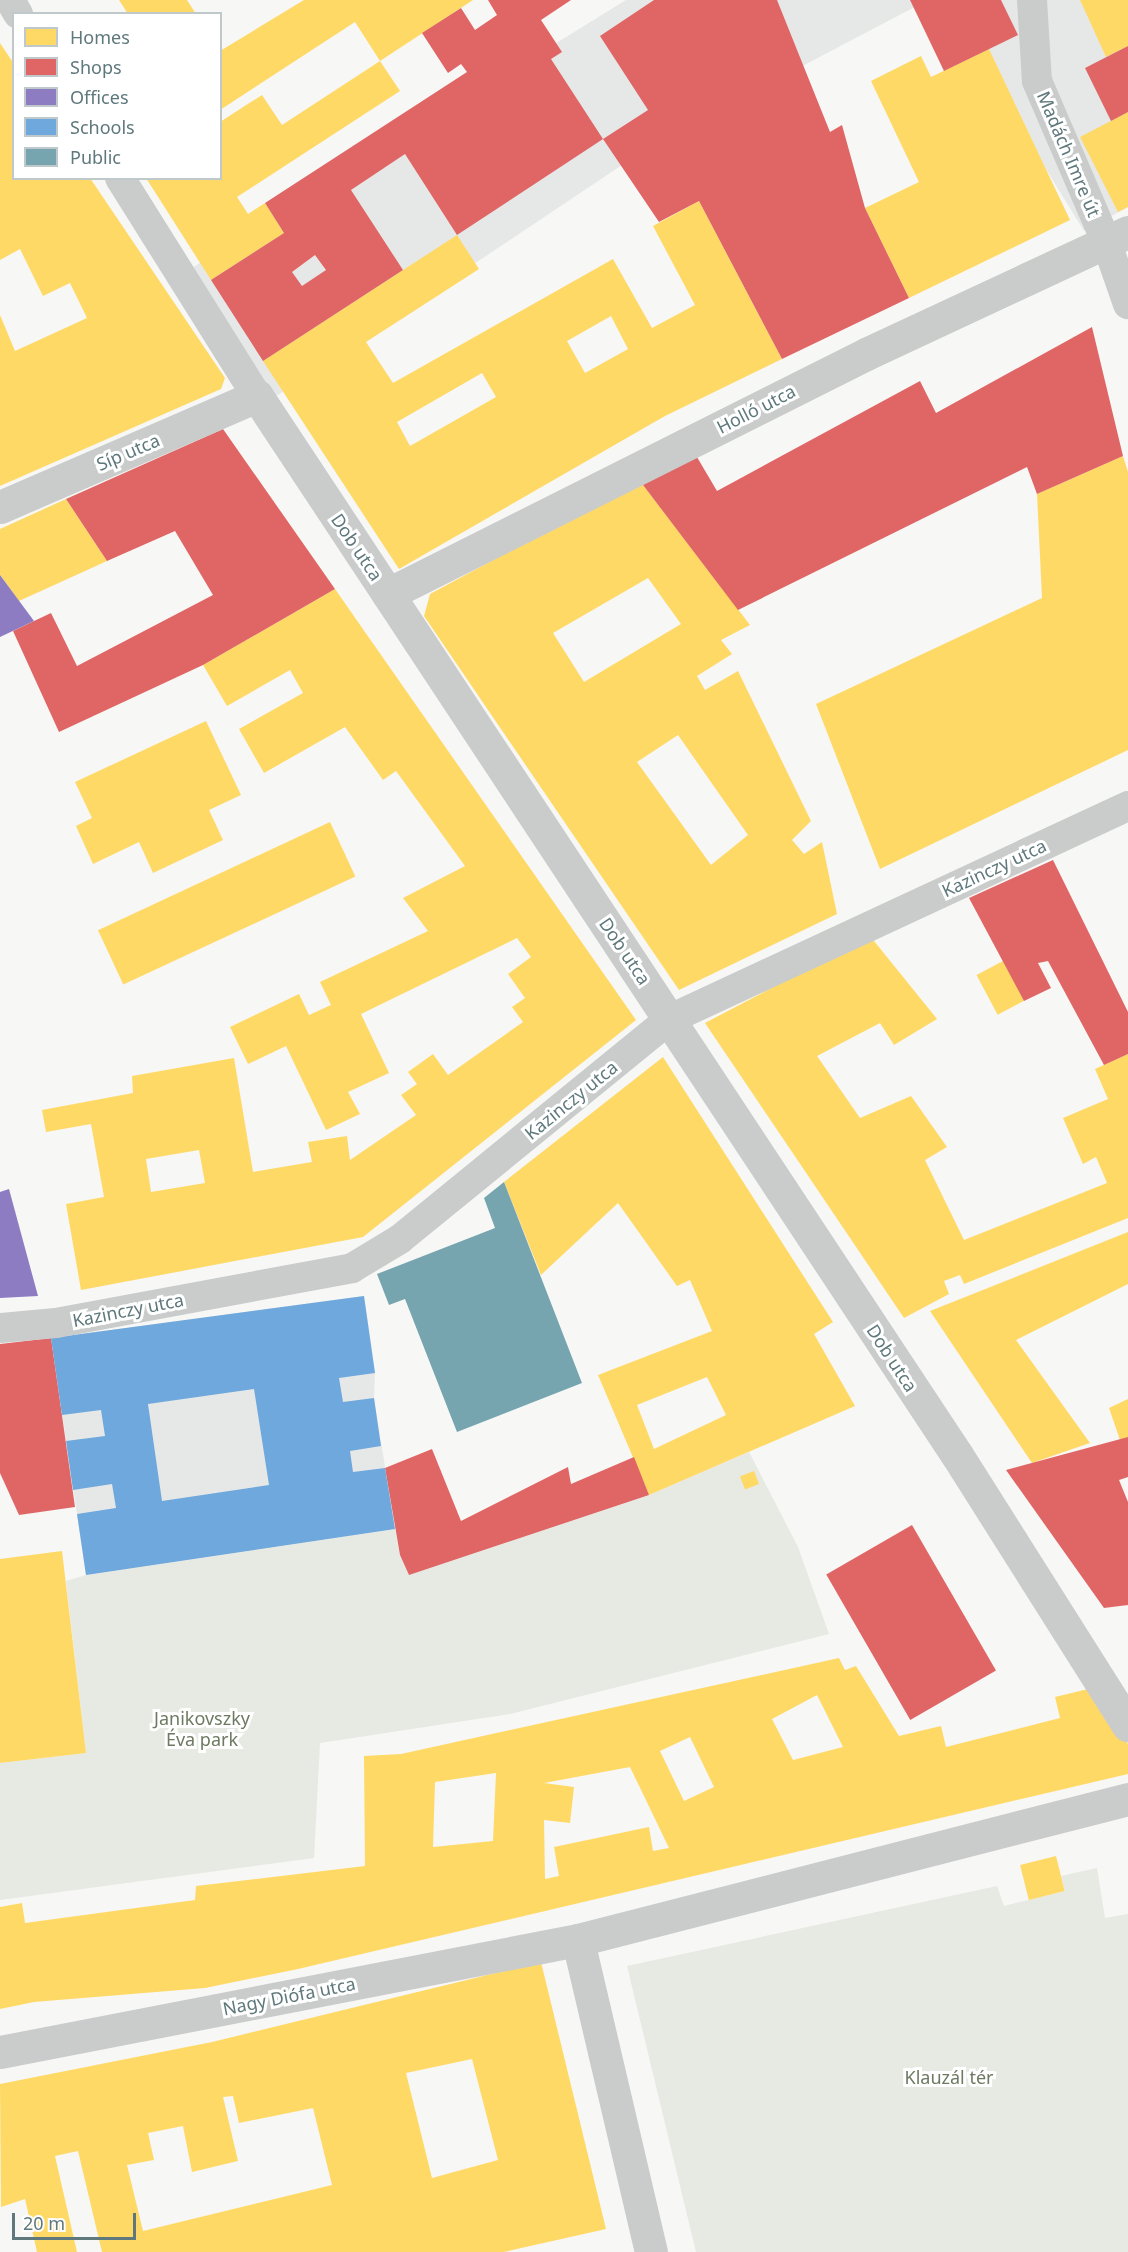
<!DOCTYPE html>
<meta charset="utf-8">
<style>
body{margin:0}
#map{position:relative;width:1128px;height:2252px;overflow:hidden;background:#f7f7f6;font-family:"Noto Sans",sans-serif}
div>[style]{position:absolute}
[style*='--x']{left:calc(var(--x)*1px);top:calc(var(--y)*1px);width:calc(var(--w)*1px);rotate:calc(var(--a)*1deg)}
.built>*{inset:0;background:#e6e8e8}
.green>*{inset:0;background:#e7e9e3}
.homes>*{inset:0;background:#ffd966;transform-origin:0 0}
.shops>*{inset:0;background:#e06666;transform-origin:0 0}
.offices>*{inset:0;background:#8e7cc3}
.schools>*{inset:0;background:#6fa8dc}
.public>*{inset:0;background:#76a5af}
.pedestrian>*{height:30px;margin:-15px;padding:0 15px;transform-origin:15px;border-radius:15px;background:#cacccc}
.minor>*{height:33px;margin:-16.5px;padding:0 16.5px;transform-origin:16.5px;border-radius:16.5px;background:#cacccc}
span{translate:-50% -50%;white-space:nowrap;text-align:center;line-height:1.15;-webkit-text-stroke:6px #fff;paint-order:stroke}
.street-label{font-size:18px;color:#5e787c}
.park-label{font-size:18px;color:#6d7a61}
.legend{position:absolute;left:12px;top:12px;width:210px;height:168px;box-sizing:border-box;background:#fff;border:2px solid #bfc9cb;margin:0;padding:8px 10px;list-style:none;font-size:18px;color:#5e787c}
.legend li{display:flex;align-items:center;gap:12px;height:30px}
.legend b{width:30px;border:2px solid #bfc9cb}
.scale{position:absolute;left:12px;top:2213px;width:124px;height:27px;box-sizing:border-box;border:3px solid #5e787c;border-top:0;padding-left:8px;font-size:18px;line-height:21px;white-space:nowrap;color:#5e787c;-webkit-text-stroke:4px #fff;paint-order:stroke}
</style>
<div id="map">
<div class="built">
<div style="clip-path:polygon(626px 0,928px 0,652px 145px,272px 399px,187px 271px)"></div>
<div style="clip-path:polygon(942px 0,1128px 0,1128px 207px,1084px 231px)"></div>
<div style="clip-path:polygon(364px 1296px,375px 1373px,374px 1398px,395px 1529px,86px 1575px,51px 1338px)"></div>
</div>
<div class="green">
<div style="clip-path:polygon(749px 1452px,798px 1547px,829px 1634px,510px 1714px,320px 1743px,314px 1858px,0 1900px,0 1763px,86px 1753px,66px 1581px,86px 1575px,395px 1529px,400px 1555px,410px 1574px,649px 1495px)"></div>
<div style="clip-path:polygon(1097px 1868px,1105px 1918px,1128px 1914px,1128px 2252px,696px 2252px,627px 1966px,997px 1886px,1004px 1906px,1065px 1891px,1061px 1876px)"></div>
</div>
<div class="homes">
<div style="clip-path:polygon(119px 0,187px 0,196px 14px,128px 14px)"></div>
<div style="clip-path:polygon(304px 0,473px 0,380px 61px,355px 22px,220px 110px,220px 51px)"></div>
<div style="clip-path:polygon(1080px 0,1128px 0,1128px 46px,1106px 57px)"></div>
<div style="clip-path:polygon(0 43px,14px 64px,14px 178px,90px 178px,225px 378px,221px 389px,0 486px,0 315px,15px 351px,87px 318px,70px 283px,43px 296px,20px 249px,0 260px)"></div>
<div style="clip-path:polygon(989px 49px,1070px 220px,909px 298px,865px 208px,919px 182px,871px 81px,921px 56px,931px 77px)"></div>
<div style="clip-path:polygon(380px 61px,400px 91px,237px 197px,248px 214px,265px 203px,284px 233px,211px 280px,146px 178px,220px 178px,220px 122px,262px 95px,282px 125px)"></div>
<div style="clip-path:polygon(1128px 112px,1128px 207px,1118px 212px,1080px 137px)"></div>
<div style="clip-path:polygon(evenodd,699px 201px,782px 359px,665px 416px,399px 569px,263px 361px,457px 235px,479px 269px,366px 342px,393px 383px,613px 259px,652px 328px,695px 305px,653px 226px,699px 201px,611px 316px,628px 349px,585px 373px,567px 341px,611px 316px,699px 201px,482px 373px,496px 397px,410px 446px,397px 422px,482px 373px)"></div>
<div style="clip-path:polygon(1123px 456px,1128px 472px,1128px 750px,880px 869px,816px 704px,1042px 598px,1037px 494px)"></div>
<div style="clip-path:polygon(evenodd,640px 481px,750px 625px,721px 640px,732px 654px,697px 676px,705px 690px,738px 671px,811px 821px,792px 840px,804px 854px,822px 842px,837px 914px,679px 990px,424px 616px,430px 594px,640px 481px,648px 578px,681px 624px,584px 682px,553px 633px,648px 578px,640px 481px,678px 735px,748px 835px,711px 865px,637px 762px,678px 735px)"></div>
<div style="clip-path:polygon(66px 499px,107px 561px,19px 601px,0 575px,0 529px)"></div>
<div style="clip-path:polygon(evenodd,335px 589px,636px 1020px,363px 1237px,81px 1290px,66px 1204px,104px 1197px,91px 1124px,46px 1132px,42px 1110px,133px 1093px,132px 1076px,234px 1058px,253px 1172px,312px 1162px,308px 1142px,347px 1136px,350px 1160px,416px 1115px,401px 1095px,417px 1084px,408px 1072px,433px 1054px,448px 1075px,523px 1022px,512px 1007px,525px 998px,508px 974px,531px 957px,517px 938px,361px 1014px,389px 1073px,348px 1092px,360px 1114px,326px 1130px,286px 1046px,248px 1064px,230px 1027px,299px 994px,309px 1015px,331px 1005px,320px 982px,428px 931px,403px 898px,465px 866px,396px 771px,383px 780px,345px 727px,264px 773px,239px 729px,303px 693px,290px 670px,227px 706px,203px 665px,335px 589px,199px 1150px,205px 1183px,151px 1192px,146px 1159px,199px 1150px)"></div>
<div style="clip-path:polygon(206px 721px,241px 795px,209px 810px,223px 840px,153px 873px,139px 842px,93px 864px,76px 826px,92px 818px,75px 782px)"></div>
<div style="left:330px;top:822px;width:60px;height:256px;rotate:65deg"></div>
<div style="clip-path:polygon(870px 936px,937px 1019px,894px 1045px,880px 1023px,817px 1056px,860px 1118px,911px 1096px,947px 1147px,925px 1160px,964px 1240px,1107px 1183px,1096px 1157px,1083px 1164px,1063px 1118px,1108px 1099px,1095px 1069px,1128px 1054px,1128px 1218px,964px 1284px,960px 1275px,944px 1281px,949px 1294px,904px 1318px,705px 1023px)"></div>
<div style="left:1003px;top:961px;width:45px;height:30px;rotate:62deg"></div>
<div style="clip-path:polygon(evenodd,663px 1057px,833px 1322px,814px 1334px,855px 1406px,649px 1495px,598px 1375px,712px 1331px,690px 1280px,677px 1286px,618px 1203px,541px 1275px,504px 1182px,663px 1057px,707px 1377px,726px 1415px,654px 1449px,637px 1405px,707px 1377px)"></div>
<div style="clip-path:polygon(1128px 1232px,1128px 1284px,1016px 1340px,1090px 1443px,1032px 1463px,930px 1311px)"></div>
<div style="clip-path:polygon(1128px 1399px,1128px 1437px,1120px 1440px,1109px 1408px)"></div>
<div style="left:754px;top:1471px;width:14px;height:15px;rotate:69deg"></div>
<div style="clip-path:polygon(62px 1551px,86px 1753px,0 1763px,0 1559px)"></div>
<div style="clip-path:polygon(evenodd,839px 1658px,845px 1670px,856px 1666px,899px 1736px,941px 1726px,946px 1747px,1060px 1718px,1055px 1697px,1088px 1689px,1128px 1744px,1128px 1774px,298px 1969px,205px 1988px,34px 2002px,0 2009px,0 1907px,22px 1903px,25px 1923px,195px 1900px,196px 1886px,365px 1866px,364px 1756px,401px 1754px,839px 1658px,817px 1695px,843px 1747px,793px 1760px,772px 1719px,817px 1695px,839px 1658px,690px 1737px,714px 1787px,684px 1801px,660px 1751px,690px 1737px,839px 1658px,630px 1767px,669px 1848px,653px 1851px,649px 1827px,554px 1847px,559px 1876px,545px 1879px,544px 1820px,570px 1823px,574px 1787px,544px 1783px,630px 1767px,839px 1658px,496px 1773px,493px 1841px,433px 1847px,435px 1782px,496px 1773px)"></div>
<div style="left:1056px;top:1856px;width:36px;height:37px;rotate:76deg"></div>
<div style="clip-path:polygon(evenodd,541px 1962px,606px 2229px,504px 2252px,102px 2252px,78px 2151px,55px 2156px,77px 2252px,37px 2252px,25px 2199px,1px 2207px,0 2084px,212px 2042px,541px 1962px,472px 2059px,498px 2160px,432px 2178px,406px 2073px,472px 2059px,541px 1962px,233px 2096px,239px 2123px,313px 2108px,332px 2185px,143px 2231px,127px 2165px,154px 2160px,148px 2133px,183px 2126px,192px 2172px,238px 2161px,223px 2097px,233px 2096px)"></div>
</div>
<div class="shops">
<div style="clip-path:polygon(evenodd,488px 0,571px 0,541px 20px,562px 52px,551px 59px,603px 139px,457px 235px,405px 154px,351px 190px,403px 270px,263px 361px,211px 280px,284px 233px,265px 203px,467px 72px,461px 64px,448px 73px,422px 33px,461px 8px,475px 30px,497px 15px,488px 0,315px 255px,326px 270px,302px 286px,292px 272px,315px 255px)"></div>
<div style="clip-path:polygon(654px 0,777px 0,830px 132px,842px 125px,865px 208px,909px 298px,782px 359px,699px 201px,659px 222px,603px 139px,648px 110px,600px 36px)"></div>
<div style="clip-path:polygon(910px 0,1001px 0,1018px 35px,944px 71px)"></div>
<div style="clip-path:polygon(1128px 46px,1128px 112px,1111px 121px,1085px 68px)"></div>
<div style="clip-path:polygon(1092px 327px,1123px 456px,1037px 494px,1027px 467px,738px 610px,640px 481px,694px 452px,717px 491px,920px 381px,936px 413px)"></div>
<div style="clip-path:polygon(223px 429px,335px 589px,203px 665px,59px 732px,13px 631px,51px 613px,77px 666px,213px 595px,175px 531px,107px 561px,66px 499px)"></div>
<div style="clip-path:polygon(1053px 860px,1128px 1012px,1128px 1054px,1104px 1065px,1048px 961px,1038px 963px,1051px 988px,1024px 1001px,969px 898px)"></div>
<div style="clip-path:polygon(51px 1338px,75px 1507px,19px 1515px,0 1473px,0 1344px)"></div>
<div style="clip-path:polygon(1128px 1437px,1128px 1477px,1119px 1480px,1128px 1502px,1128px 1605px,1104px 1608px,1006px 1470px)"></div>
<div style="clip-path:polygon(432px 1449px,461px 1521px,568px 1467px,571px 1484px,634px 1457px,649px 1495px,409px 1575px,400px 1555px,385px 1468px)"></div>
<div style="left:912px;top:1525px;width:168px;height:99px;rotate:60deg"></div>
</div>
<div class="offices">
<div style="clip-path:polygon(0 575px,34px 621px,0 637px)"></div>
<div style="clip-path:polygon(9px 1189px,38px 1296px,0 1298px,0 1192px)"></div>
</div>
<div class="schools">
<div style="clip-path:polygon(evenodd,364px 1296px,375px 1373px,339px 1378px,343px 1402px,374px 1398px,381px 1446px,350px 1451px,353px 1472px,385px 1468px,395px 1529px,86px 1575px,77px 1514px,116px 1508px,112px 1484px,73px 1490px,66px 1441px,105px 1436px,101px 1410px,62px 1415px,51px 1338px,364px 1296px,254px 1389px,269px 1485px,162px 1501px,148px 1404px,254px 1389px)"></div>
</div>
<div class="public">
<div style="clip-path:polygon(504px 1182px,582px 1383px,457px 1432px,405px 1299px,389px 1305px,377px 1274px,495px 1228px,484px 1198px)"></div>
</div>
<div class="pedestrian">
<div style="--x:10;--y:0;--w:16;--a:60"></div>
<div style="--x:1032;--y:0;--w:81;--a:86.5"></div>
<div style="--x:1037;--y:81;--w:174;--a:66.7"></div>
<div style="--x:1106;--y:241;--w:67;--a:70.8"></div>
<div style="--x:120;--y:178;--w:257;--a:57.9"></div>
<div style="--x:0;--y:1328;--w:56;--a:-5.1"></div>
<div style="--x:56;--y:1323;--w:301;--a:-10.5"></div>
<div style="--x:352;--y:1268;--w:56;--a:-31.1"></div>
<div style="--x:400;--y:1239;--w:348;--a:-39.2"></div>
<div style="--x:670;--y:1019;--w:505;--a:-24.94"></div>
</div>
<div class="minor">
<div style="--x:0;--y:507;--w:280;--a:-23.4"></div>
<div style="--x:257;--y:396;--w:1269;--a:56.54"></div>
<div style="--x:957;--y:1455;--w:320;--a:57.7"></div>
<div style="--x:388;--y:594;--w:535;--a:-26.66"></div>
<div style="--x:866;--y:354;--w:289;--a:-25"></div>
<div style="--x:0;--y:2052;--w:589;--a:-10.97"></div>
<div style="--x:651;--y:2252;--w:320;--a:-103.2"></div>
<div style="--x:578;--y:1940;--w:568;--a:-14.38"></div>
</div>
<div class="street-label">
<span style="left:1069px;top:154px;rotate:67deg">Madách Imre út</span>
<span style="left:756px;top:409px;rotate:-27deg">Holló utca</span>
<span style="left:128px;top:452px;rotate:-23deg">Síp utca</span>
<span style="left:357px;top:547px;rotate:56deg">Dob utca</span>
<span style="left:994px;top:868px;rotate:-25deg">Kazinczy utca</span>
<span style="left:625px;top:951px;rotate:56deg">Dob utca</span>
<span style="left:571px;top:1100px;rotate:-39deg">Kazinczy utca</span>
<span style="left:128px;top:1310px;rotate:-11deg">Kazinczy utca</span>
<span style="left:892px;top:1358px;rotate:57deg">Dob utca</span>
<span style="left:289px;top:1996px;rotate:-11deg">Nagy Diófa utca</span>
</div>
<div class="park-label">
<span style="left:202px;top:1729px">Janikovszky<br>Éva park</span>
<span style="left:949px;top:2077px">Klauzál tér</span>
</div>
<ul class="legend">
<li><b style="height:16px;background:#ffd966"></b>Homes</li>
<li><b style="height:16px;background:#e06666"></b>Shops</li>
<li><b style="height:16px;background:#8e7cc3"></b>Offices</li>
<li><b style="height:16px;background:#6fa8dc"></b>Schools</li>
<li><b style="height:16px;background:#76a5af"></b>Public</li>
</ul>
<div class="scale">20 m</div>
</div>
